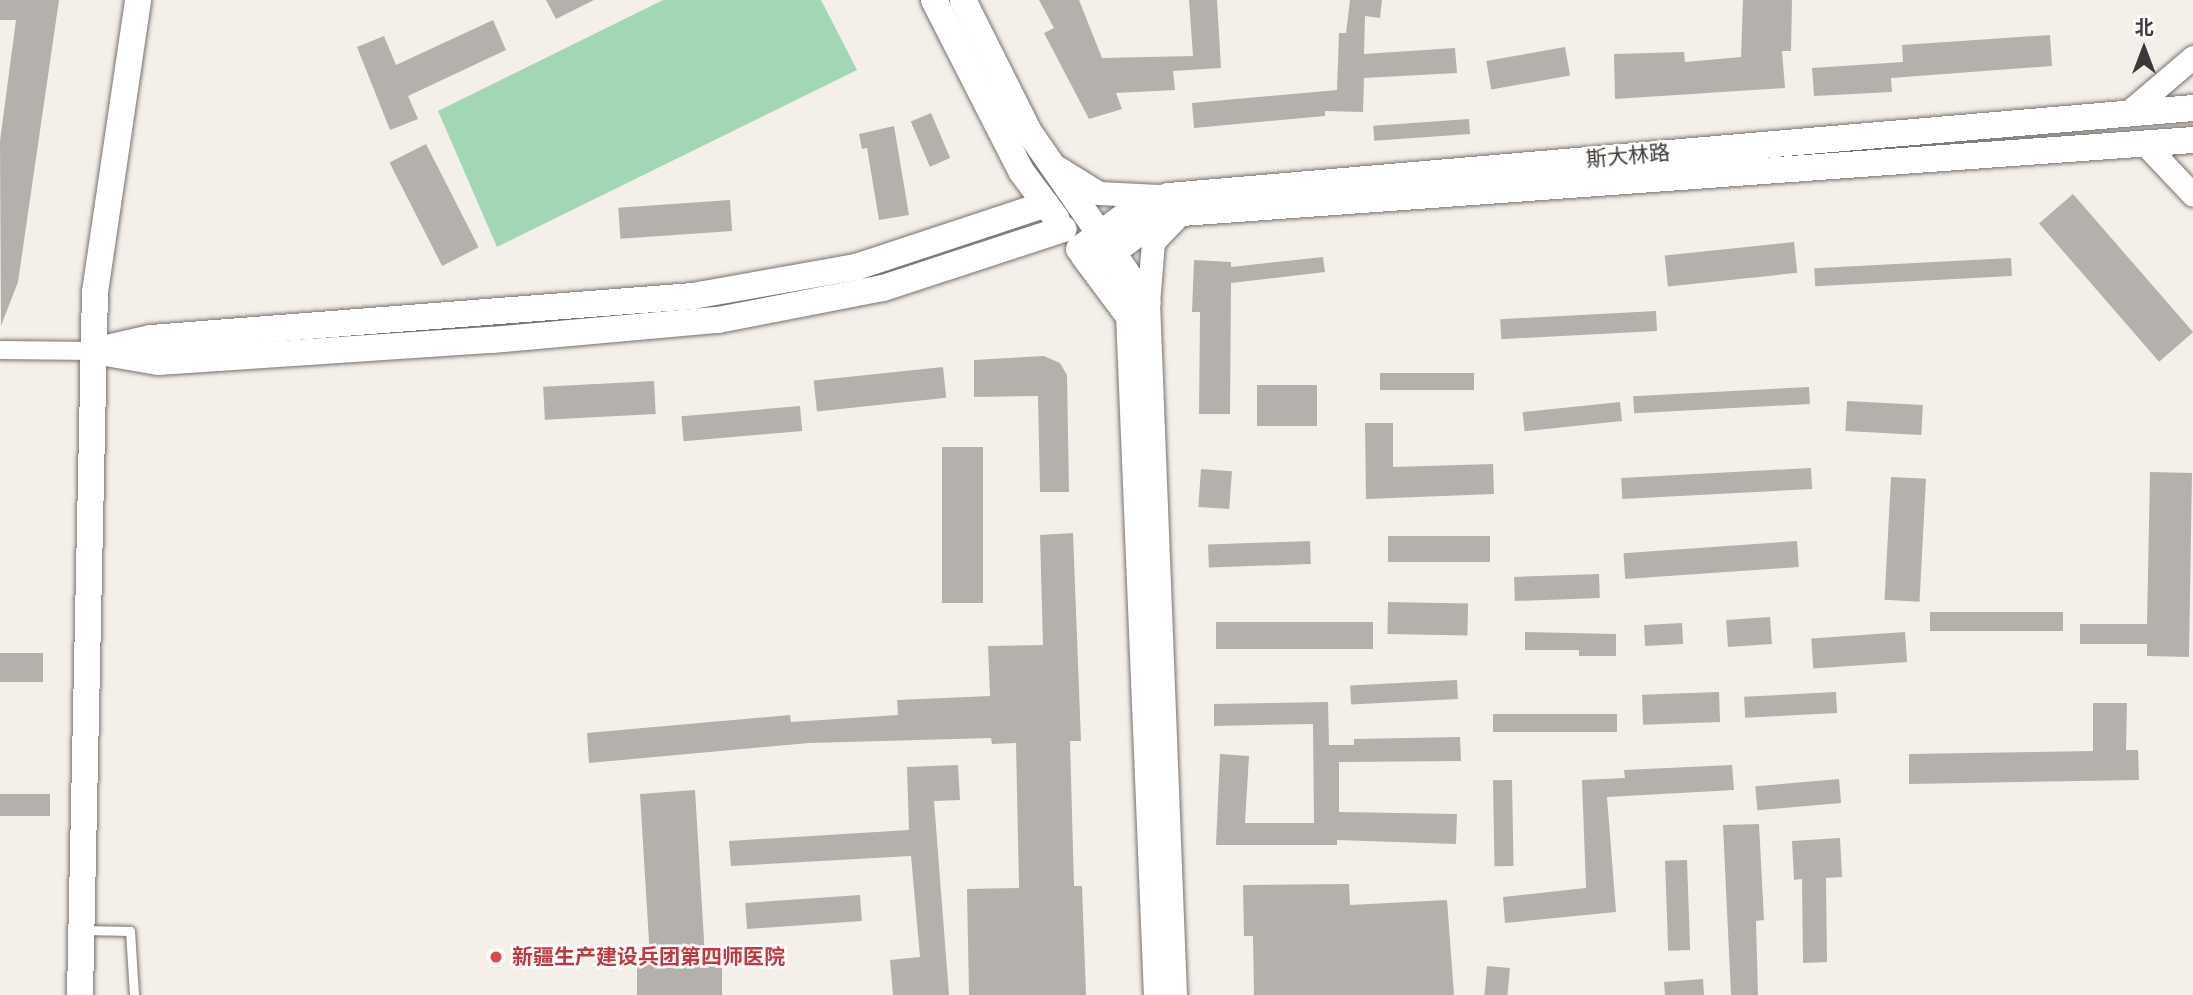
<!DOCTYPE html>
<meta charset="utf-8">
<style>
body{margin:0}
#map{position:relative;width:2193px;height:995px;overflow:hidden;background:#f5efea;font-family:"Space Grotesk","Noto Sans SC",sans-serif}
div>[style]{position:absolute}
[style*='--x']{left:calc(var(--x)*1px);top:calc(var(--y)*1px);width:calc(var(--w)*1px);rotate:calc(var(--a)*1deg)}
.green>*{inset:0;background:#a3d6b4}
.building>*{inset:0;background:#b5b0ab;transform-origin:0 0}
.roads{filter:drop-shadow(0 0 2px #76716c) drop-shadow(0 0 2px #76716c)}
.service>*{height:9px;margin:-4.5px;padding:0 4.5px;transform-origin:4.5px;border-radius:4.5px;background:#fff}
.minor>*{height:18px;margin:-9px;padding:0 9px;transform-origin:9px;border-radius:9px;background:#fff}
.tertiary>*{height:23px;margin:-11.5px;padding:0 11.5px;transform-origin:11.5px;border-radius:11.5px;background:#fff}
.secondary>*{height:26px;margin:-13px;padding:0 13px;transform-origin:13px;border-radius:13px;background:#fff}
.dots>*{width:19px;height:19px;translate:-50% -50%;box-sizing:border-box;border:4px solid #fefdfc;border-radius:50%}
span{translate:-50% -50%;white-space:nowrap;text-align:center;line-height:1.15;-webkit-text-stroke:5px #fefdfc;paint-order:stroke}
.street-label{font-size:21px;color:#3c3a38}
.health-label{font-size:21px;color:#be3a42;font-weight:700}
.left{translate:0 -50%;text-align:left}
.north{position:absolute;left:2109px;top:14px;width:70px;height:70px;-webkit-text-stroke:5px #fefdfc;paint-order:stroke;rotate:0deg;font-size:19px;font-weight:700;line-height:28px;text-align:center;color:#3c3a38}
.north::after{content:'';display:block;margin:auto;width:24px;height:32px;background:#3c3a38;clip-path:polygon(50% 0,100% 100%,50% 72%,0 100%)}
</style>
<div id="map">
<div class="green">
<div style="clip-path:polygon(663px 0,821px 0,857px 70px,497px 247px,438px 111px)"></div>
</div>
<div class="building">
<div style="clip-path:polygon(0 0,59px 0,18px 282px,1px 326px,0 141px,16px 20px,0 20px)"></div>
<div style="clip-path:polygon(546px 0,594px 0,556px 19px)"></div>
<div style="clip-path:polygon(1039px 0,1079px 0,1102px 58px,1193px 56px,1189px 0,1217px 0,1221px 68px,1173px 71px,1175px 90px,1116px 93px,1122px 109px,1089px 119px,1044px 33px,1054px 28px)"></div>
<div style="clip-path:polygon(1350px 0,1382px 0,1380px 18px,1365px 16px,1364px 54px,1455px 48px,1457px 73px,1364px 78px,1363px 112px,1325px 111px,1325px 116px,1194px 128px,1192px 103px,1337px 90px,1339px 33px,1346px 33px)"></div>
<div style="clip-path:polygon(1743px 0,1792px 0,1791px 51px,1782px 51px,1785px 88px,1615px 99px,1614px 54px,1684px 52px,1685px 62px,1741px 57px)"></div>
<div style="clip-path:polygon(493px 20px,506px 50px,408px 96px,418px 119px,390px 130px,357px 47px,384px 36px,396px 65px)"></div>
<div style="clip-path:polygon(2050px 35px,2052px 66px,1891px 78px,1892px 92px,1814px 96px,1812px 68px,1903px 62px,1902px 45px)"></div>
<div style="left:1565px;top:47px;width:29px;height:80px;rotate:80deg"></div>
<div style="left:931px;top:113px;width:49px;height:22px;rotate:67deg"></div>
<div style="left:1469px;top:119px;width:15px;height:96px;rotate:86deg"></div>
<div style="clip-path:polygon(894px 126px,909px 215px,879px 220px,867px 148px,862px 149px,859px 134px)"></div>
<div style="left:426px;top:144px;width:116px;height:41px;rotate:63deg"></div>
<div style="left:2073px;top:194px;width:183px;height:45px;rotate:49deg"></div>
<div style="left:730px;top:200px;width:31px;height:112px;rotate:86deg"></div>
<div style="left:1794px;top:242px;width:31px;height:130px;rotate:84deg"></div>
<div style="clip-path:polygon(1323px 257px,1325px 272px,1231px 283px,1230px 414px,1199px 414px,1200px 312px,1192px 312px,1194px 260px,1231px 262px,1231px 267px)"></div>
<div style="left:2011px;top:258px;width:18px;height:197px;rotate:87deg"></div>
<div style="left:1656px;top:311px;width:20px;height:156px;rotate:87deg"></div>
<div style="clip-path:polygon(1044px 356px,1060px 363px,1067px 375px,1069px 492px,1040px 492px,1038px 396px,974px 397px,974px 360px)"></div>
<div style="left:943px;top:367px;width:31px;height:130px;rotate:84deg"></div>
<div style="left:1474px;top:373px;width:17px;height:94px;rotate:90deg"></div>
<div style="left:654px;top:381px;width:33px;height:111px;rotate:87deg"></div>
<div style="left:1317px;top:385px;width:41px;height:60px;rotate:90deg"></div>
<div style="left:1809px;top:387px;width:17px;height:176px;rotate:87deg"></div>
<div style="left:1847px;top:401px;width:76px;height:30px;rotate:3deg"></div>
<div style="left:1620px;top:402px;width:19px;height:98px;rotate:84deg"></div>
<div style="left:800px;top:406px;width:25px;height:119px;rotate:85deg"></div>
<div style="clip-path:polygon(1365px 423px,1393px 423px,1393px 467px,1493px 464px,1494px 494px,1366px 499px)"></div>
<div style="left:942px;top:447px;width:41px;height:156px"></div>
<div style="left:1811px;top:468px;width:21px;height:190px;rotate:87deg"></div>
<div style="left:1201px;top:469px;width:31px;height:38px;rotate:4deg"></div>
<div style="clip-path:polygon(2150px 472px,2192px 473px,2189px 657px,2147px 656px,2147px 644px,2080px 644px,2080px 624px,2147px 624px)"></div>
<div style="left:1891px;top:477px;width:35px;height:123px;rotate:3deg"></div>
<div style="clip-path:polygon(1073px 533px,1081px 741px,1070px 741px,1074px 886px,1082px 886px,1086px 995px,969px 995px,967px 889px,1019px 888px,1016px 743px,992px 744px,991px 738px,809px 743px,589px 763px,587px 733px,790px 715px,791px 722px,898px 715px,897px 700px,990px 696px,988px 646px,1043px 645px,1040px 535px)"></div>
<div style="left:1490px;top:536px;width:26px;height:102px;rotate:90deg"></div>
<div style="left:1310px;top:541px;width:23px;height:102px;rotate:88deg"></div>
<div style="left:1797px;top:541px;width:26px;height:174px;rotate:86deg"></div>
<div style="left:1599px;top:574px;width:24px;height:85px;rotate:88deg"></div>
<div style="left:1388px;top:602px;width:80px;height:32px;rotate:1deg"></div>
<div style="left:2063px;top:612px;width:19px;height:133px;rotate:90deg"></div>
<div style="left:1770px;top:617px;width:27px;height:44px;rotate:86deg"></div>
<div style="left:1216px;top:622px;width:157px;height:27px"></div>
<div style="left:1682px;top:623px;width:21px;height:38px;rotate:87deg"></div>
<div style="clip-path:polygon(1525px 632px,1616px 634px,1616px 656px,1579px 656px,1579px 650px,1525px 650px)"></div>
<div style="left:1905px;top:632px;width:30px;height:94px;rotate:86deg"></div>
<div style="left:0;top:653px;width:43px;height:29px"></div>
<div style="left:1457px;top:680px;width:19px;height:107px;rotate:87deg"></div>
<div style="left:1719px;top:692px;width:30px;height:77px;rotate:88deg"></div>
<div style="left:1836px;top:692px;width:21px;height:92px;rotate:87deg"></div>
<div style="clip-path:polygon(1328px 702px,1329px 745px,1354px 745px,1354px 739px,1460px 737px,1461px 761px,1339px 762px,1339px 812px,1457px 814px,1456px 844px,1337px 840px,1337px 845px,1216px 845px,1220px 754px,1249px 756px,1245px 823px,1314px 823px,1313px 724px,1214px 726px,1214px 704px)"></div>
<div style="clip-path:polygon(2093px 703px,2127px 703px,2126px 750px,2138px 750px,2139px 780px,1909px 784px,1909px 754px,2093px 751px)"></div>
<div style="left:1493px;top:714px;width:124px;height:18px"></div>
<div style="clip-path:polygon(958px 765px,960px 800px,934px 801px,949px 995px,893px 995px,890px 960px,920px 957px,911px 856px,731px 866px,729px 841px,909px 830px,907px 767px)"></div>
<div style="clip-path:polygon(1732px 765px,1734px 790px,1607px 797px,1616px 912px,1505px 923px,1503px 897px,1586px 888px,1582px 780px,1625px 778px,1624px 770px)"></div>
<div style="left:1839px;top:779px;width:24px;height:84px;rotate:85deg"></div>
<div style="left:1512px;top:780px;width:86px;height:19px;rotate:89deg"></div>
<div style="clip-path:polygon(695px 790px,705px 957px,722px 957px,722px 995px,637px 995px,637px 958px,650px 958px,640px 794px)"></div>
<div style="left:0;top:794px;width:50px;height:22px"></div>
<div style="clip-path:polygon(1759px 824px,1764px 920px,1756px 921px,1758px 995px,1731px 995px,1723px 825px)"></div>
<div style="clip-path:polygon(1840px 838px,1842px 877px,1826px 878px,1827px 962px,1803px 963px,1802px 879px,1794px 880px,1792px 841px)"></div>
<div style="left:1687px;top:860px;width:90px;height:22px;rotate:88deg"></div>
<div style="clip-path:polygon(1349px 884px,1350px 905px,1447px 900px,1454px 995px,1254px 995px,1253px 936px,1244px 936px,1243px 885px)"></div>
<div style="left:860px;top:895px;width:26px;height:115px;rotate:86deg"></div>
<div style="left:1487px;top:966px;width:23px;height:29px;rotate:5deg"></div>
<div style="clip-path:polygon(1703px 979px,1704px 995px,1665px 995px,1664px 982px)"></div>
</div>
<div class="roads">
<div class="service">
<div style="--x:84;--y:930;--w:46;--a:1.2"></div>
<div style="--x:130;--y:931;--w:64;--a:86.4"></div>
</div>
<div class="minor">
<div style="--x:0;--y:350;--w:94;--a:0.6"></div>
</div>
<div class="tertiary">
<div style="--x:2126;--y:114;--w:88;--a:-40.4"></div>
<div style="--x:2144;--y:143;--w:71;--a:46.7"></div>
<div style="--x:1057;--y:167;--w:49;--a:31.8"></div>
<div style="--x:1099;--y:193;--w:60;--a:2.9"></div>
<div style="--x:1127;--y:314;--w:682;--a:87.65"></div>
<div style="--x:1175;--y:995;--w:693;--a:-92.23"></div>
<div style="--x:1148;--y:303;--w:61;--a:-85.3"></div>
<div style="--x:1153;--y:242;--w:37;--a:-46"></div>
</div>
<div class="secondary">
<div style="--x:934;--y:0;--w:192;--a:63"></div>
<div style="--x:1021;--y:171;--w:59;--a:53.3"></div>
<div style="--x:963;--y:0;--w:148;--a:63.4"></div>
<div style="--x:1029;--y:132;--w:208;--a:55.2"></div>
<div style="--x:1079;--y:249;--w:77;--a:-36"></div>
<div style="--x:1141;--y:204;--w:29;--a:-16"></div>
<div style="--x:1169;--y:196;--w:1028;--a:-4.91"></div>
<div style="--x:1083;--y:255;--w:74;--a:53.3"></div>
<div style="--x:1093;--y:267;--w:77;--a:-36.6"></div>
<div style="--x:1155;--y:221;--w:28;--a:-17"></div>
<div style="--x:1182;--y:213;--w:1014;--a:-4.13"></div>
<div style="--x:107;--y:348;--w:45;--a:-12.8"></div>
<div style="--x:151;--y:338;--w:544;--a:-4.43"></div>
<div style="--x:693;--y:296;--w:166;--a:-10.1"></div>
<div style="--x:856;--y:267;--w:200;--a:-18.3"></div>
<div style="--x:94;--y:351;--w:65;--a:9.8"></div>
<div style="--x:158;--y:362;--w:335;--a:-3.8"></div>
<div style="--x:492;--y:340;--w:227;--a:-5.1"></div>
<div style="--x:718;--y:320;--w:168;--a:-11"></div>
<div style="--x:883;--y:288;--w:190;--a:-18.1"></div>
<div style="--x:80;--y:995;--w:703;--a:-88.78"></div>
<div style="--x:95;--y:292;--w:295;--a:-81.6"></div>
</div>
</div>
<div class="dots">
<div style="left:496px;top:957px;background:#e0444e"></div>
</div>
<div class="street-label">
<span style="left:1628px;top:156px;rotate:-5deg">斯大林路</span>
</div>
<div class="health-label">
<span class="left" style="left:512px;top:957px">新疆生产建设兵团第四师医院</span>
</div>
<div class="north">北</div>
</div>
